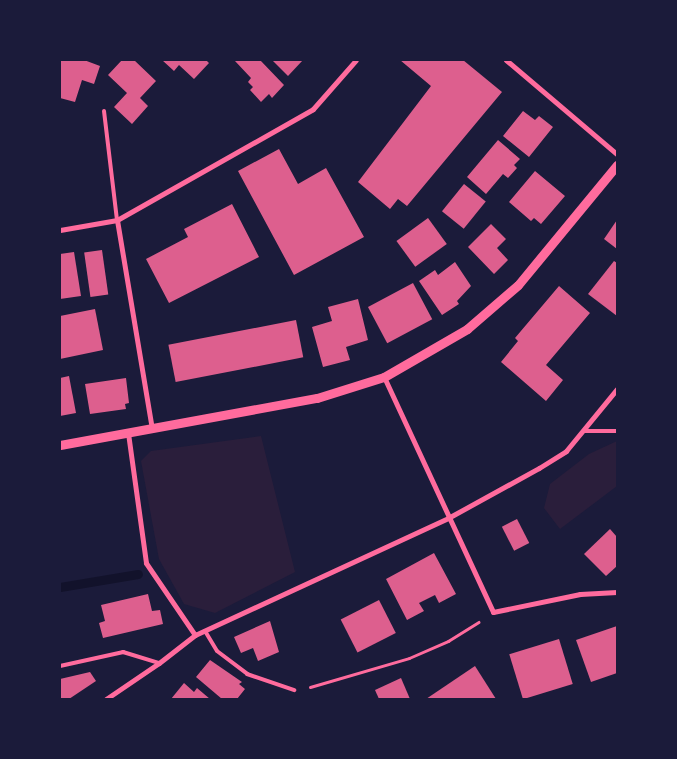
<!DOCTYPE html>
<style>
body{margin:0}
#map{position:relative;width:677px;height:759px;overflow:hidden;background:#1b1b3a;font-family:Commissioner,sans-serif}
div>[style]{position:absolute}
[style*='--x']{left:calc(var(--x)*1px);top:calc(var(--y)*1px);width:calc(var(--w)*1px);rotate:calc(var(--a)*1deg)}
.green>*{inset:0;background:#2a1e3b}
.stream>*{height:9px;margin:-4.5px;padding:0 4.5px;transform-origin:4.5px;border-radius:4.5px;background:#12122b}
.building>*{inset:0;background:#dd5f8e;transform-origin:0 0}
.path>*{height:3px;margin:-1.5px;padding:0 1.5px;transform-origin:1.5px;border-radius:1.5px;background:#ff6b9d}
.service>*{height:4px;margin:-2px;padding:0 2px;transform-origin:2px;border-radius:2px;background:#ff6b9d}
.minor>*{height:5px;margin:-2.5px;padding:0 2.5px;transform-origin:2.5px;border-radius:2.5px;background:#ff6b9d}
.tertiary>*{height:9px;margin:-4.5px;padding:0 4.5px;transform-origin:4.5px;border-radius:4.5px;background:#ff6b9d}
span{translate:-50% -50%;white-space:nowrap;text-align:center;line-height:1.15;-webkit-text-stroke:4px #1b1b3a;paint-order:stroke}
.frame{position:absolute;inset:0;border:61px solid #1b1b3a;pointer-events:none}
</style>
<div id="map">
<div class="green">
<div style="clip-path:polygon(261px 436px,295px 572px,215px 613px,184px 604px,159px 559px,141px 461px,151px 451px)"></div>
<div style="clip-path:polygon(617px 441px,617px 486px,560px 529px,544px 508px,550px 484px,589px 454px)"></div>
</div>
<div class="stream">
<div style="--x:60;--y:587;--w:79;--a:-9.5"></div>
</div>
<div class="building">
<div style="clip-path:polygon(60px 60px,84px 60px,100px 66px,94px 84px,82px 80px,75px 102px,60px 98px)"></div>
<div style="clip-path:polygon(122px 60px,134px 60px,156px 81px,140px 98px,148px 106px,132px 124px,114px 107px,127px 93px,108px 75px)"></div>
<div style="clip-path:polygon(162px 60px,206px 60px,209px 63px,194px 79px,179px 65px,174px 71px)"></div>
<div style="clip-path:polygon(260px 60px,284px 85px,272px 98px,269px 94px,261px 102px,250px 90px,253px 87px,248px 82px,251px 78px,235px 61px)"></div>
<div style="clip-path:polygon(272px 60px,303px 60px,288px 76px)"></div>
<div style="clip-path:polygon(400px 60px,463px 60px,502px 92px,407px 206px,398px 199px,390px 209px,358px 182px,431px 86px)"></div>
<div style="clip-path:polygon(523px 111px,535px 120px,539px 116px,553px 127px,529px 157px,503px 136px)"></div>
<div style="clip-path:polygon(498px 140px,520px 159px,514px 165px,517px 168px,508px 178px,503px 174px,486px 194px,467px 177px)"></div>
<div style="clip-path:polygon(279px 149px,298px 184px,326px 168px,364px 237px,294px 275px,238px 171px)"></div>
<div style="clip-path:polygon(535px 171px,565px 196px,541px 224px,534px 218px,531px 221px,509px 202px)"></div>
<div style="left:464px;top:184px;width:28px;height:35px;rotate:39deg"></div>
<div style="clip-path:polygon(232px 204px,259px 257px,169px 303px,146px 259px,188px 237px,184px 229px)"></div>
<div style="left:428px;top:218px;width:32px;height:39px;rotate:54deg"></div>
<div style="clip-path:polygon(617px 220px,617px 249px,604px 239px)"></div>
<div style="clip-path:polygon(491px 224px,506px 239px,497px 248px,508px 260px,494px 274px,468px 247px)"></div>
<div style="left:102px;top:250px;width:45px;height:18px;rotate:82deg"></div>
<div style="clip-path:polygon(74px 252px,81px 296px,60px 299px,60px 254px)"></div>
<div style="clip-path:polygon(614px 261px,617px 263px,617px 316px,588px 294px)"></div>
<div style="clip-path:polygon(455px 262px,471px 286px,457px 301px,459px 304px,442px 315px,419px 281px,435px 270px,438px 275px)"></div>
<div style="left:413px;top:283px;width:41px;height:51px;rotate:62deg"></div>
<div style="clip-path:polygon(559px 286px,590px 313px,546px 365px,563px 380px,546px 401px,501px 362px,518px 341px,515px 338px)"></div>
<div style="clip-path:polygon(358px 299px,368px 340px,346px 347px,350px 360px,323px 367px,312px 327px,332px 321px,328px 307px)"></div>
<div style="clip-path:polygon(95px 309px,103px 350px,60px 359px,60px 316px)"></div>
<div style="left:296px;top:320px;width:38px;height:130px;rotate:79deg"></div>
<div style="clip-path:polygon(69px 376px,76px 413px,60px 416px,60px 378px)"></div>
<div style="clip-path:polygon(126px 378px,129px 403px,125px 404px,126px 409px,90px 414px,85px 384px)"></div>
<div style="left:517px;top:519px;width:27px;height:17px;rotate:63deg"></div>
<div style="clip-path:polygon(610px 529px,617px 537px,617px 566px,606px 576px,584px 554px)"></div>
<div style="clip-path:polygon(434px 553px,456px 594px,439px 603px,435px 595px,419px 603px,424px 611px,407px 620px,386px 579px)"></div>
<div style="clip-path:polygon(148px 594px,152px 611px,160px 610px,163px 624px,103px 638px,99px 623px,105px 621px,101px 605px)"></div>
<div style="left:379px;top:600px;width:37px;height:43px;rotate:63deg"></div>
<div style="clip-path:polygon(270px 621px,279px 652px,258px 661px,253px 648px,241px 653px,234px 637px)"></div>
<div style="clip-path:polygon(617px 626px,617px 673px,591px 682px,576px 640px)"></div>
<div style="left:559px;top:639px;width:47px;height:52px;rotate:73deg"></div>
<div style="clip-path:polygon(210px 660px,242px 682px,239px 684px,245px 689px,237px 699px,222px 699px,196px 677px)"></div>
<div style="clip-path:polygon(475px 666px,496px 699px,426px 699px)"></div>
<div style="clip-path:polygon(90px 672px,96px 681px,69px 699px,60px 699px,60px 679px)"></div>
<div style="clip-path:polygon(401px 678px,410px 699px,379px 699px,375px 690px)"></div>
<div style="clip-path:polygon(184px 683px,194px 692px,197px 688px,210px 699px,171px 699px)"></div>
</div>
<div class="path">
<div style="--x:310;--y:687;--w:103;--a:-16.3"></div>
<div style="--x:409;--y:658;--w:43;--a:-23.6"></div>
<div style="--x:448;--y:641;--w:36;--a:-32"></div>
</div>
<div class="service">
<div style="--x:104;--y:111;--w:110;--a:83.2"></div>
<div style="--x:584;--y:431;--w:33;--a:0"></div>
<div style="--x:205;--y:631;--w:23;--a:59"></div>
<div style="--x:217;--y:651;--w:38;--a:37"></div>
<div style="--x:247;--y:674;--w:50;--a:18.8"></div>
<div style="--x:60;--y:666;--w:65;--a:-12.5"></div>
<div style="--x:123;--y:652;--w:38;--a:17"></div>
</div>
<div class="minor">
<div style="--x:506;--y:60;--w:145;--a:40.3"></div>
<div style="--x:117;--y:220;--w:212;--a:80.5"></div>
<div style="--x:60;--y:230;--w:58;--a:-10"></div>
<div style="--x:117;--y:220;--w:225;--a:-29.5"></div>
<div style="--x:313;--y:109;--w:65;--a:-48.7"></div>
<div style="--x:384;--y:377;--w:259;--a:65.1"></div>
<div style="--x:493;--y:612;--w:89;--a:-11.7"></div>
<div style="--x:580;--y:594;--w:37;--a:-3"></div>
<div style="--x:128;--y:433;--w:131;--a:82.1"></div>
<div style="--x:146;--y:563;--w:87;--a:55.8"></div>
<div style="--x:106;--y:699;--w:64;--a:-34.2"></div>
<div style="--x:159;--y:663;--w:46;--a:-37.9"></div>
<div style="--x:195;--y:635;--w:279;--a:-24.8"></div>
<div style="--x:448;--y:518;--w:104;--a:-28.8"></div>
<div style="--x:539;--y:468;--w:32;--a:-32"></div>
<div style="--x:566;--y:451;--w:80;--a:-50.6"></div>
</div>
<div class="tertiary">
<div style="--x:60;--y:445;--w:261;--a:-10.4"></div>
<div style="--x:317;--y:398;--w:70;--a:-17.4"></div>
<div style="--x:384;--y:377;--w:96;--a:-30"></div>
<div style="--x:467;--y:329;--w:67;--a:-40.8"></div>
<div style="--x:518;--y:285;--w:156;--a:-50.5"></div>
</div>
<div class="frame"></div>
</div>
